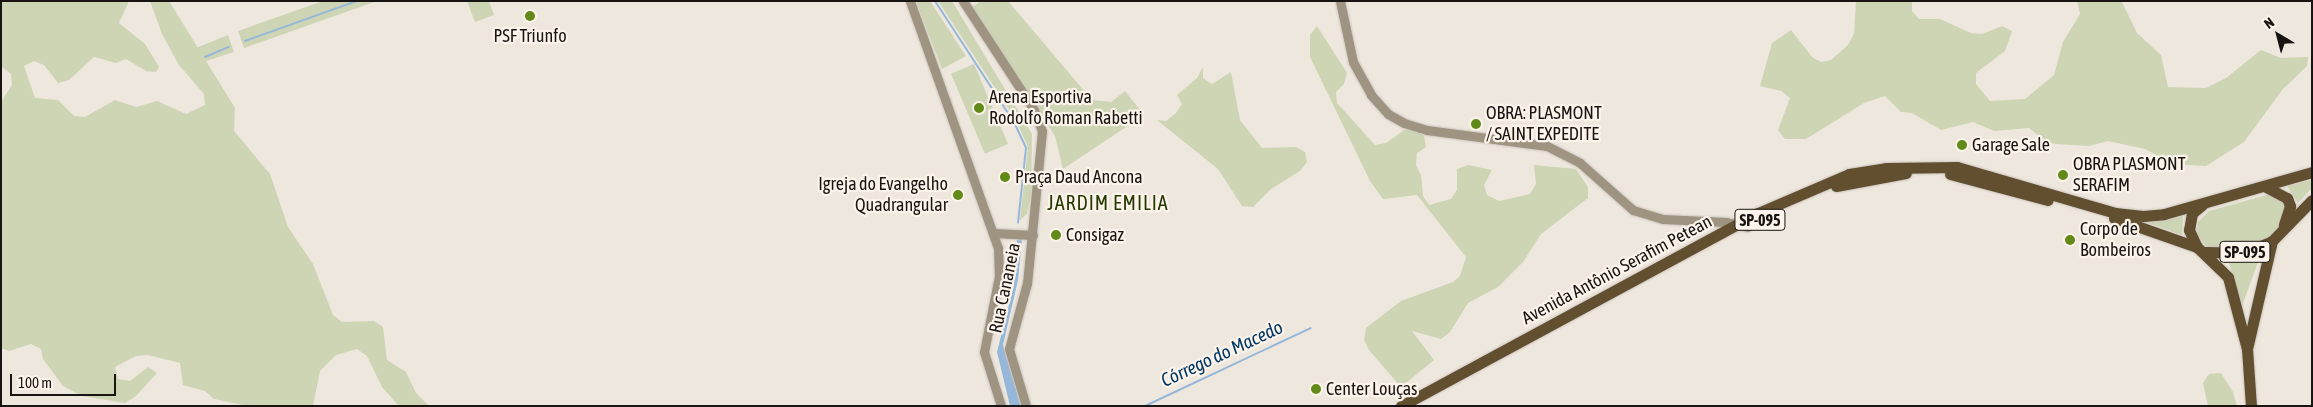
<!DOCTYPE html>
<meta charset="utf-8">
<style>
body{margin:0}
#map{position:relative;width:2313px;height:407px;overflow:hidden;background:#eee7de;font-family:"Asap Condensed",sans-serif}
div>[style]{position:absolute}
[style*='--x']{left:calc(var(--x)*1px);top:calc(var(--y)*1px);width:calc(var(--w)*1px);rotate:calc(var(--a)*1deg)}
.green>*{inset:0;background:#cdd5b4;transform-origin:0 0}
.water>*{inset:0;background:#95b7d9}
.stream>*{height:2px;margin:-1px;padding:0 1px;transform-origin:1px;border-radius:1px;background:#95b7d9}
.roads{filter:drop-shadow(0 0 1px #ccc5bd) drop-shadow(0 0 1px #ccc5bd)}
.minor>*{height:9px;margin:-4.5px;padding:0 4.5px;transform-origin:4.5px;border-radius:4.5px;background:#9f9482}
.major>*{height:11px;margin:-5.5px;padding:0 5.5px;transform-origin:5.5px;border-radius:5.5px;background:#624f30}
.dots>*{width:14px;height:14px;translate:-50% -50%;box-sizing:border-box;border:2px solid #fcf4eb;border-radius:50%}
span{translate:-50% -50%;white-space:nowrap;text-align:center;line-height:1.15;-webkit-text-stroke:4.5px #fcf4eb;paint-order:stroke}
.shield-label span{padding:1px 4px;background:#fcf4eb;border:1px solid;border-radius:4px;-webkit-text-stroke-width:0}
.shield-label{font-size:16px;color:#171411;font-weight:700}
.poi-label{font-size:18px;color:#171411}
.left{translate:0 -50%;text-align:left}
.right{translate:-100% -50%;text-align:right}
.street-label{font-size:18px;color:#171411}
.water-label{font-size:19px;color:#013964;font-style:italic}
.quarter-label{font-size:20px;color:#253903;letter-spacing:1px}
.frame{position:absolute;inset:0;border:2px solid #171411;pointer-events:none}
.north{position:absolute;left:2253px;top:10px;width:50px;height:50px;-webkit-text-stroke:4px #fcf4eb;paint-order:stroke;rotate:323deg;font-size:14px;font-weight:700;line-height:20px;text-align:center;color:#171411}
.north::after{content:'';display:block;margin:auto;width:18px;height:22px;background:#171411;clip-path:polygon(50% 0,100% 100%,50% 72%,0 100%)}
.scale{position:absolute;left:10px;top:374px;width:106px;height:22px;box-sizing:border-box;border:2px solid #171411;border-top:0;padding-left:6px;font-size:15px;line-height:18px;white-space:nowrap;color:#171411;-webkit-text-stroke:4px #fcf4eb;paint-order:stroke}
</style>
<div id="map">
<div class="green">
<div style="clip-path:polygon(1px 1px,129px 1px,119px 23px,145px 44px,159px 67px,156px 72px,146px 71px,126px 59px,116px 63px,94px 57px,69px 80px,58px 83px,44px 65px,34px 61px,24px 66px,35px 98px,58px 100px,74px 116px,85px 117px,115px 100px,136px 107px,157px 101px,186px 114px,205px 105px,204px 94px,179px 65px,162px 34px,150px 1px,169px 1px,235px 108px,234px 131px,270px 174px,288px 227px,313px 264px,333px 315px,342px 322px,374px 321px,383px 327px,387px 360px,406px 372px,416px 393px,429px 406px,399px 406px,382px 387px,367px 356px,357px 349px,336px 355px,320px 371px,313px 406px,247px 406px,214px 399px,205px 391px,183px 385px,180px 363px,148px 355px,136px 356px,115px 367px,118px 379px,130px 381px,148px 367px,157px 373px,135px 397px,125px 403px,82px 396px,63px 386px,43px 359px,41px 349px,31px 344px,9px 351px,1px 348px,1px 102px,12px 85px,11px 74px,1px 66px)"></div>
<div style="clip-path:polygon(323px 1px,377px 1px,244px 48px,238px 31px)"></div>
<div style="clip-path:polygon(467px 1px,489px 1px,494px 15px,475px 22px)"></div>
<div style="clip-path:polygon(916px 1px,930px 1px,966px 56px,942px 69px)"></div>
<div style="clip-path:polygon(938px 1px,952px 1px,1032px 134px,1031px 196px,1027px 214px,1020px 220px,1028px 147px,1016px 120px)"></div>
<div style="clip-path:polygon(981px 1px,1008px 1px,1092px 100px,1111px 102px,1125px 91px,1144px 115px,1063px 169px,1055px 136px,971px 8px)"></div>
<div style="clip-path:polygon(1856px 1px,1912px 1px,1912px 11px,1919px 19px,1940px 19px,1971px 33px,1982px 34px,2002px 26px,2012px 31px,2005px 51px,1976px 73px,1976px 84px,1990px 101px,2025px 99px,2054px 75px,2063px 42px,2080px 14px,2077px 1px,2122px 2px,2137px 33px,2161px 55px,2168px 87px,2206px 88px,2226px 78px,2261px 50px,2281px 58px,2308px 57px,2307px 66px,2283px 89px,2244px 142px,2206px 166px,2173px 164px,2145px 149px,2108px 141px,2089px 146px,2056px 144px,2046px 142px,2029px 128px,1994px 131px,1973px 122px,1941px 130px,1912px 113px,1901px 112px,1885px 96px,1864px 103px,1806px 139px,1785px 139px,1778px 130px,1790px 98px,1781px 91px,1760px 86px,1772px 43px,1791px 30px,1812px 57px,1821px 62px,1831px 60px,1848px 45px,1854px 34px)"></div>
<div style="clip-path:polygon(1317px 26px,1347px 73px,1344px 84px,1336px 92px,1337px 103px,1375px 145px,1386px 143px,1404px 130px,1415px 129px,1424px 136px,1426px 147px,1417px 153px,1416px 165px,1421px 175px,1423px 196px,1429px 205px,1451px 199px,1457px 190px,1457px 169px,1468px 165px,1492px 170px,1484px 185px,1487px 195px,1499px 201px,1530px 194px,1536px 184px,1534px 165px,1576px 169px,1588px 187px,1588px 198px,1541px 234px,1523px 262px,1498px 287px,1468px 303px,1450px 332px,1441px 339px,1412px 331px,1434px 360px,1401px 387px,1369px 350px,1364px 340px,1366px 328px,1401px 301px,1453px 282px,1460px 276px,1466px 257px,1417px 195px,1383px 199px,1370px 181px,1310px 57px,1310px 35px)"></div>
<div style="clip-path:polygon(228px 35px,234px 52px,206px 61px,196px 48px)"></div>
<div style="left:974px;top:64px;width:87px;height:25px;rotate:67deg"></div>
<div style="clip-path:polygon(1203px 67px,1203px 78px,1212px 84px,1231px 72px,1240px 120px,1262px 148px,1296px 147px,1305px 152px,1307px 162px,1300px 171px,1271px 189px,1253px 207px,1242px 206px,1218px 169px,1157px 120px,1166px 121px,1176px 113px,1182px 104px,1177px 95px,1197px 78px)"></div>
<div style="clip-path:polygon(2312px 180px,2312px 188px,2298px 203px,2287px 186px)"></div>
<div style="clip-path:polygon(2270px 194px,2281px 199px,2289px 208px,2281px 230px,2243px 251px,2221px 251px,2206px 246px,2197px 234px,2198px 222px,2209px 211px)"></div>
<div style="clip-path:polygon(2183px 216px,2182px 235px,2146px 222px,2167px 220px)"></div>
<div style="clip-path:polygon(2261px 254px,2242px 306px,2228px 260px)"></div>
<div style="clip-path:polygon(2221px 373px,2233px 392px,2237px 406px,2208px 406px,2203px 383px,2209px 374px)"></div>
</div>
<div class="water">
<div style="clip-path:polygon(1017px 239px,1022px 239px,1018px 280px,1003px 345px,1021px 406px,1010px 406px,997px 352px,1014px 285px)"></div>
</div>
<div class="stream">
<div style="--x:935;--y:1;--w:145;--a:56.9"></div>
<div style="--x:1014;--y:122;--w:29;--a:65"></div>
<div style="--x:1026;--y:148;--w:75;--a:96.1"></div>
<div style="--x:245;--y:41;--w:119;--a:-19.7"></div>
<div style="--x:205;--y:57;--w:26;--a:-23"></div>
<div style="--x:1145;--y:406;--w:183;--a:-25.2"></div>
</div>
<div class="roads">
<div class="minor">
<div style="--x:910;--y:1;--w:262;--a:70.4"></div>
<div style="--x:998;--y:248;--w:28;--a:88"></div>
<div style="--x:999;--y:276;--w:77;--a:101.2"></div>
<div style="--x:984;--y:352;--w:57;--a:72.5"></div>
<div style="--x:963;--y:1;--w:130;--a:56.9"></div>
<div style="--x:1034;--y:110;--w:22;--a:69"></div>
<div style="--x:1042;--y:131;--w:153;--a:95.6"></div>
<div style="--x:1027;--y:283;--w:68;--a:105.3"></div>
<div style="--x:1009;--y:349;--w:59;--a:73.4"></div>
<div style="--x:1340;--y:1;--w:62;--a:78"></div>
<div style="--x:1353;--y:62;--w:38;--a:61"></div>
<div style="--x:1371;--y:95;--w:25;--a:48"></div>
<div style="--x:1388;--y:114;--w:18;--a:29"></div>
<div style="--x:1404;--y:123;--w:24;--a:17"></div>
<div style="--x:1427;--y:130;--w:121;--a:7.6"></div>
<div style="--x:1547;--y:146;--w:37;--a:27"></div>
<div style="--x:1580;--y:163;--w:71;--a:41.6"></div>
<div style="--x:1633;--y:210;--w:31;--a:17"></div>
<div style="--x:1663;--y:219;--w:63;--a:2.7"></div>
<div style="--x:1726;--y:222;--w:22;--a:13"></div>
<div style="--x:994;--y:233;--w:39;--a:3"></div>
</div>
<div class="major">
<div style="--x:1950;--y:174;--w:101;--a:14.9"></div>
<div style="--x:1836;--y:186;--w:71;--a:-10.5"></div>
<div style="--x:2266;--y:187;--w:24;--a:28"></div>
<div style="--x:2287;--y:198;--w:9;--a:69"></div>
<div style="--x:2290;--y:206;--w:20;--a:108"></div>
<div style="--x:2202;--y:205;--w:13;--a:141"></div>
<div style="--x:2192;--y:213;--w:17;--a:100"></div>
<div style="--x:2189;--y:230;--w:19;--a:65"></div>
<div style="--x:2197;--y:247;--w:43;--a:44.1"></div>
<div style="--x:2228;--y:277;--w:74;--a:75.2"></div>
<div style="--x:2114;--y:218;--w:88;--a:19.3"></div>
<div style="--x:2205;--y:252;--w:39;--a:1"></div>
<div style="--x:2244;--y:253;--w:30;--a:-23"></div>
<div style="--x:2272;--y:241;--w:57;--a:-45.7"></div>
<div style="--x:1401;--y:406;--w:406;--a:-28.4"></div>
<div style="--x:1758;--y:213;--w:99;--a:-23.2"></div>
<div style="--x:1849;--y:174;--w:37;--a:-9"></div>
<div style="--x:1886;--y:168;--w:71;--a:-0.8"></div>
<div style="--x:1957;--y:167;--w:165;--a:16.2"></div>
<div style="--x:2115;--y:213;--w:28;--a:6"></div>
<div style="--x:2143;--y:216;--w:21;--a:-5"></div>
<div style="--x:2164;--y:214;--w:154;--a:-15.8"></div>
<div style="--x:2251;--y:406;--w:57;--a:-94"></div>
<div style="--x:2247;--y:349;--w:111;--a:-77"></div>
</div>
</div>
<div class="dots">
<div style="left:530px;top:16px;background:#618a18"></div>
<div style="left:979px;top:108px;background:#618a18"></div>
<div style="left:1476px;top:124px;background:#618a18"></div>
<div style="left:1962px;top:145px;background:#618a18"></div>
<div style="left:2063px;top:175px;background:#618a18"></div>
<div style="left:1005px;top:177px;background:#618a18"></div>
<div style="left:958px;top:195px;background:#618a18"></div>
<div style="left:1056px;top:235px;background:#618a18"></div>
<div style="left:2070px;top:240px;background:#618a18"></div>
<div style="left:1316px;top:389px;background:#618a18"></div>
</div>
<div class="shield-label">
<span style="left:1760px;top:220px">SP-095</span>
<span style="left:2245px;top:252px">SP-095</span>
</div>
<div class="poi-label">
<span style="left:530px;top:36px">PSF Triunfo</span>
<span class="left" style="left:989px;top:108px">Arena Esportiva<br>Rodolfo Roman Rabetti</span>
<span class="left" style="left:1486px;top:124px">OBRA: PLASMONT<br>/ SAINT EXPEDITE</span>
<span class="left" style="left:1972px;top:145px">Garage Sale</span>
<span class="left" style="left:2073px;top:175px">OBRA PLASMONT<br>SERAFIM</span>
<span class="left" style="left:1015px;top:177px">Praça Daud Ancona</span>
<span class="right" style="left:948px;top:195px">Igreja do Evangelho<br>Quadrangular</span>
<span class="left" style="left:2080px;top:240px">Corpo de<br>Bombeiros</span>
<span class="left" style="left:1066px;top:235px">Consigaz</span>
<span class="left" style="left:1326px;top:389px">Center Louças</span>
</div>
<div class="street-label">
<span style="left:1617px;top:270px;rotate:-28deg">Avenida Antônio Serafim Petean</span>
<span style="left:1005px;top:288px;rotate:-78deg">Rua Cananeia</span>
</div>
<div class="water-label">
<span style="left:1222px;top:354px;rotate:-25deg">Córrego do Macedo</span>
</div>
<div class="quarter-label">
<span style="left:1108px;top:202px">JARDIM EMILIA</span>
</div>
<div class="frame"></div>
<div class="north">N</div>
<div class="scale">100 m</div>
</div>
